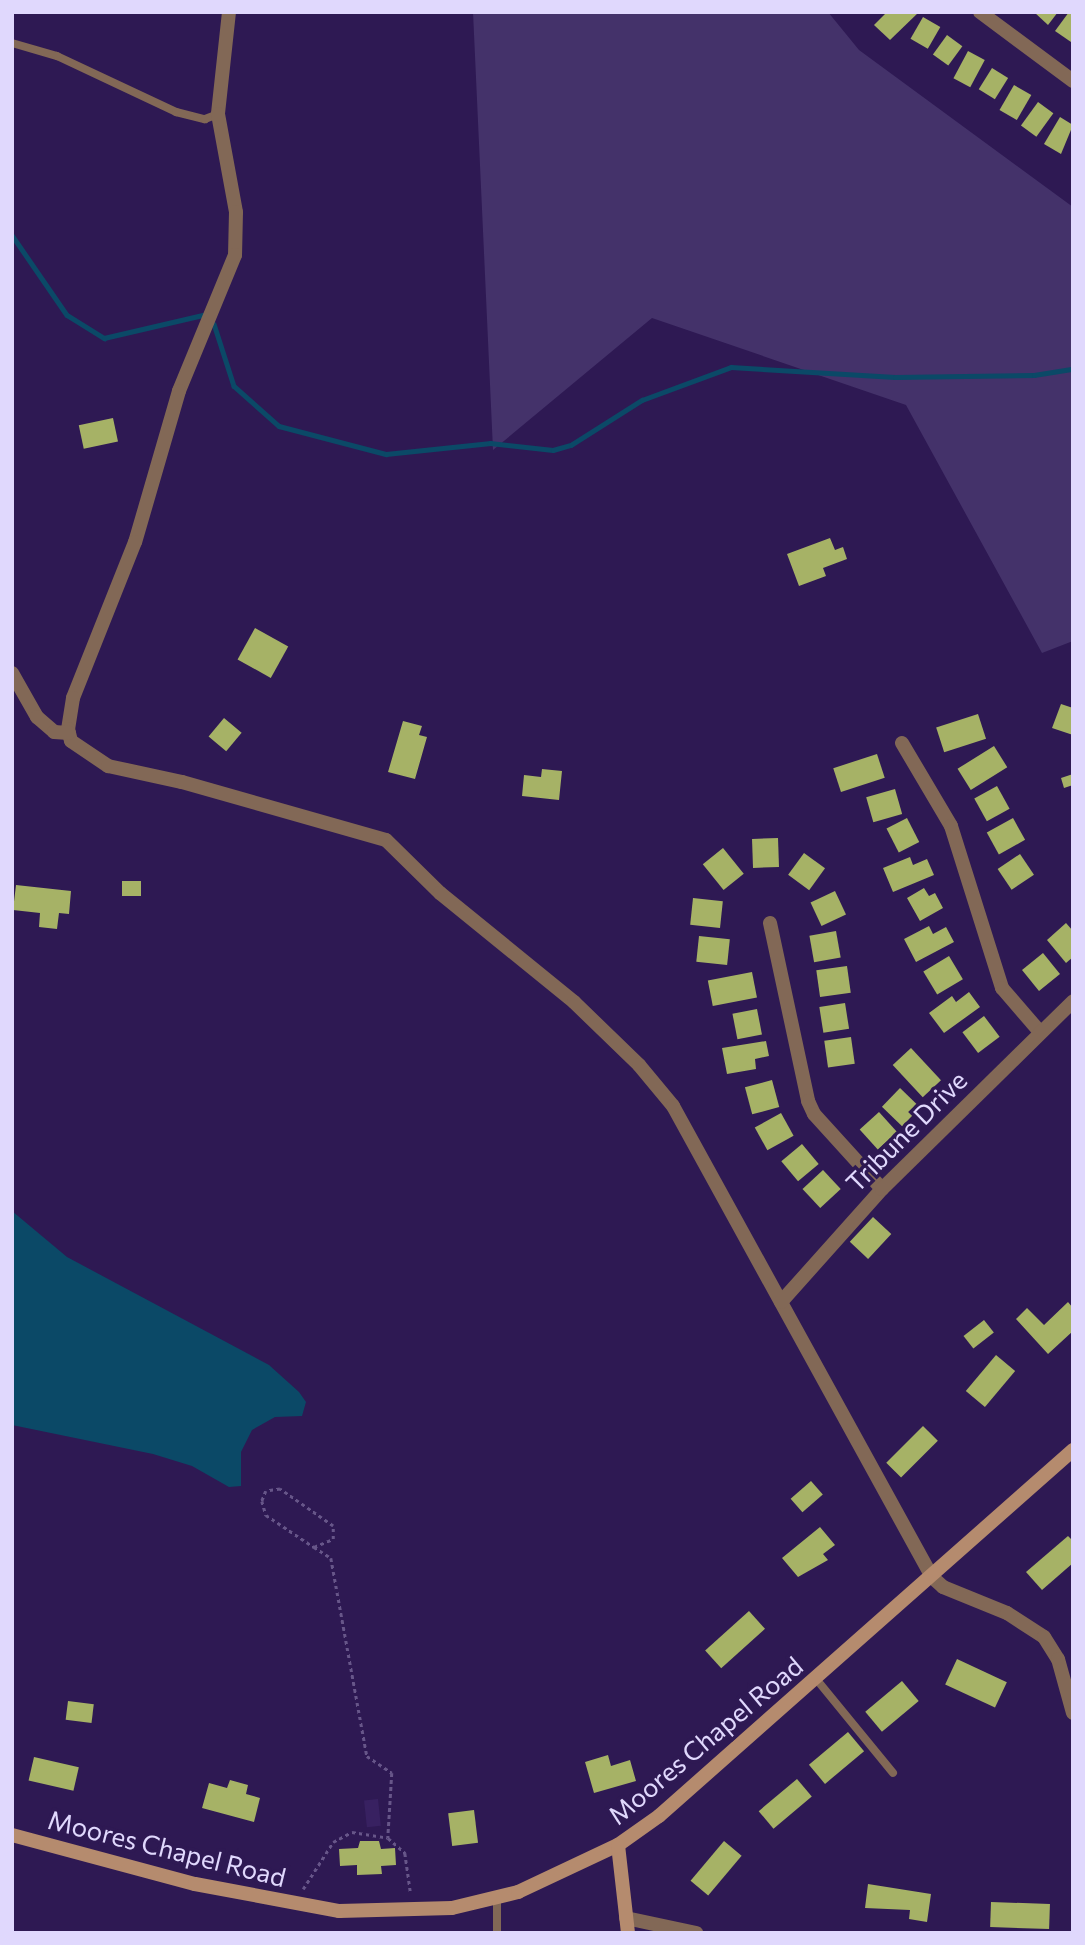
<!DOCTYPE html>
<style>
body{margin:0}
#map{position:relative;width:1085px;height:1945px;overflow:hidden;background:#2e1953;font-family:Commissioner,sans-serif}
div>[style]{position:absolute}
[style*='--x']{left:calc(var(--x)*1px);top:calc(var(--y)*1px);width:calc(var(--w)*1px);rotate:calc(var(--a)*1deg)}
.built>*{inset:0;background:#382161;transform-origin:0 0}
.green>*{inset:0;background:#44326a}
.water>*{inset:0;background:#0b4967}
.stream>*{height:4.5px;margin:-2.25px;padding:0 2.25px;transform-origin:2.25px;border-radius:2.25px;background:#0b4967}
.building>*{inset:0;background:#a6b266;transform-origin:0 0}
.path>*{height:2.5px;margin-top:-1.25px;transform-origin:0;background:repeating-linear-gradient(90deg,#675689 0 3.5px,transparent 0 7px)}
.lane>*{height:8px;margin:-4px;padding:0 4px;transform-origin:4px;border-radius:4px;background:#826856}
.street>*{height:14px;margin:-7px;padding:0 7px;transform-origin:7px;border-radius:7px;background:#826856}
.secondary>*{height:14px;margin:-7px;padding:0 7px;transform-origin:7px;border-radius:7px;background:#b58b6e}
span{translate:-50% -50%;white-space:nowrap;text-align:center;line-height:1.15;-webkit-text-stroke:7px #2e1953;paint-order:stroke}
.street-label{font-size:26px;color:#e0d8fd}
.frame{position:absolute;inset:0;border:14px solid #e0d8fd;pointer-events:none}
</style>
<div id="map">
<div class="built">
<div style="left:378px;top:1799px;width:27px;height:14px;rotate:84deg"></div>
</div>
<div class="green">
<div style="clip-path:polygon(473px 12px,828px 12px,859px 50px,1073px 207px,1073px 641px,1042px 653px,906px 405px,652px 318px,493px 450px)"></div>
</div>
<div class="water">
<div style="clip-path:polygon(12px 1211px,67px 1257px,269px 1365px,299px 1392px,306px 1402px,302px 1416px,275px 1417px,252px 1430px,241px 1452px,241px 1486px,229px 1487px,192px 1466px,153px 1454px,12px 1425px)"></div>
</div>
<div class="stream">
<div style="--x:12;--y:235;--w:97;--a:55.5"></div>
<div style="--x:67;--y:315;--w:44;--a:31.9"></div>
<div style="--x:104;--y:338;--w:102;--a:-13.1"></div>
<div style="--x:214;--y:324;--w:65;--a:72.1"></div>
<div style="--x:234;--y:386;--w:60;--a:41.6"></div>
<div style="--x:279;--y:426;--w:111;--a:14.7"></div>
<div style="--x:386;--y:454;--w:105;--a:-6"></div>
<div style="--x:490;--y:443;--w:63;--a:6.3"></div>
<div style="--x:553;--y:450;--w:19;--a:-16"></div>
<div style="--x:571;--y:445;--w:84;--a:-32.4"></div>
<div style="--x:642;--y:400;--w:95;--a:-20.3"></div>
<div style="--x:731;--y:367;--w:164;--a:3.5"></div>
<div style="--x:895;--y:377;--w:139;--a:-0.8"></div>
<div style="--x:1034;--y:375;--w:39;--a:-9"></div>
</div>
<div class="building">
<div style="clip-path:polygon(887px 12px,919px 12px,890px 40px,874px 25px)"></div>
<div style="clip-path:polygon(1034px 12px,1058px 12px,1048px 25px)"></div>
<div style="clip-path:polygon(1069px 12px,1073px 12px,1071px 42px,1055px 31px)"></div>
<div style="left:923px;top:17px;width:20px;height:25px;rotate:30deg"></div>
<div style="left:947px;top:35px;width:19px;height:24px;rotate:36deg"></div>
<div style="left:968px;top:51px;width:19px;height:31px;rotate:28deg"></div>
<div style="left:992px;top:68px;width:19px;height:25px;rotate:32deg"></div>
<div style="left:1014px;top:85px;width:20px;height:29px;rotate:30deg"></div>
<div style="left:1038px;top:102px;width:19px;height:29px;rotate:36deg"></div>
<div style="clip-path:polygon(1060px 117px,1073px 125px,1061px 154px,1044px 144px)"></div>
<div style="left:113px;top:418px;width:24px;height:35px;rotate:78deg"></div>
<div style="clip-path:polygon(830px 538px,835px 550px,843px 547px,847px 559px,823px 568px,826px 576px,799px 586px,787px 554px)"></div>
<div style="left:255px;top:628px;width:38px;height:36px;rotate:29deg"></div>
<div style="clip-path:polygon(1061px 704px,1073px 708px,1073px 735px,1052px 728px)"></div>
<div style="left:978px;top:714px;width:26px;height:44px;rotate:72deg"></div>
<div style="left:224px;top:718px;width:23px;height:24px;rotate:40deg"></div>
<div style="clip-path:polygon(403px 721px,422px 726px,419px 735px,427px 737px,415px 779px,388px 772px)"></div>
<div style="left:994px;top:746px;width:25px;height:43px;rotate:58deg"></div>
<div style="left:877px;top:754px;width:25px;height:46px;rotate:72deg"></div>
<div style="clip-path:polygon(542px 769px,562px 771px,559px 800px,522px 796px,524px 775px,541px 777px)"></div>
<div style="clip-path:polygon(1073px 774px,1073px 785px,1064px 788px,1061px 778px)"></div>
<div style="left:997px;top:786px;width:26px;height:26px;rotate:61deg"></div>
<div style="left:895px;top:789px;width:26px;height:30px;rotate:74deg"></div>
<div style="left:907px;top:818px;width:27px;height:23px;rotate:63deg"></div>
<div style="left:1013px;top:818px;width:25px;height:30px;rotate:61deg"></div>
<div style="left:778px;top:838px;width:29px;height:26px;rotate:88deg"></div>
<div style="left:723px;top:848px;width:33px;height:26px;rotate:51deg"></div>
<div style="left:804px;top:853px;width:26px;height:27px;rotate:36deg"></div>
<div style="left:1020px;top:854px;width:25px;height:27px;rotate:56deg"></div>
<div style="clip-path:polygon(910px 857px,913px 865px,927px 859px,934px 875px,893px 892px,883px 868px)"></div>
<div style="left:122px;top:881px;width:19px;height:15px"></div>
<div style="clip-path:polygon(16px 885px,71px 891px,69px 914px,59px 913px,57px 929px,39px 927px,40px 913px,13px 910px)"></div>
<div style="clip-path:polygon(924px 888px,929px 896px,935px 893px,943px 908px,920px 921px,907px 898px)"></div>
<div style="left:835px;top:891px;width:26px;height:27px;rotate:65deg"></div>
<div style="left:693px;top:898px;width:30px;height:27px;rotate:6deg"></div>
<div style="clip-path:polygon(1066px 923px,1073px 931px,1073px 957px,1066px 963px,1047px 940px)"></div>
<div style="clip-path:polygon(929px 926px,933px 934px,946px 927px,954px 942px,916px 962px,904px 939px)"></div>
<div style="left:836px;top:931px;width:27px;height:27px;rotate:80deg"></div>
<div style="left:699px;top:936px;width:31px;height:26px;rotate:6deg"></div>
<div style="left:1043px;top:953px;width:27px;height:27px;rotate:51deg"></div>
<div style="left:949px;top:956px;width:27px;height:30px;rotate:59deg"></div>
<div style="left:847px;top:966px;width:27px;height:31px;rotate:82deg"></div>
<div style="left:752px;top:972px;width:26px;height:45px;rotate:79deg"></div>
<div style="clip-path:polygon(969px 992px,980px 1007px,944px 1033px,929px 1013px,952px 996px,956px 1002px)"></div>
<div style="left:845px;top:1003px;width:26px;height:26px;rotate:81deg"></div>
<div style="left:757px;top:1009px;width:26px;height:25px;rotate:79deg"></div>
<div style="left:984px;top:1016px;width:26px;height:27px;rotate:53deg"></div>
<div style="left:851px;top:1037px;width:27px;height:27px;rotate:82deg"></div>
<div style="clip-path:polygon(766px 1041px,769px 1056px,755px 1059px,756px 1069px,727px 1074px,722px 1048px)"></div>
<div style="left:911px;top:1048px;width:44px;height:25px;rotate:47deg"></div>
<div style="left:772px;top:1080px;width:28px;height:28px;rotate:75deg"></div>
<div style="left:900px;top:1088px;width:28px;height:26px;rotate:44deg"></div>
<div style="left:879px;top:1112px;width:27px;height:26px;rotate:48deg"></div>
<div style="left:781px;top:1113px;width:26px;height:30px;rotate:61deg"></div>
<div style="left:802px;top:1144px;width:26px;height:27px;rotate:50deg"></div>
<div style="left:823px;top:1170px;width:26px;height:28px;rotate:47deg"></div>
<div style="left:873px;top:1217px;width:25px;height:34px;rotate:43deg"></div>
<div style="clip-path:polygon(1068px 1302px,1073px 1308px,1073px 1331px,1048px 1354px,1016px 1319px,1027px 1308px,1044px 1325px)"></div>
<div style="left:984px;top:1320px;width:16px;height:26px;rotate:52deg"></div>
<div style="left:996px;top:1355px;width:25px;height:47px;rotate:40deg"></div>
<div style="left:923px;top:1426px;width:21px;height:52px;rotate:45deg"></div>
<div style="left:811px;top:1481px;width:18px;height:27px;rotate:49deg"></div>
<div style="clip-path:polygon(820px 1527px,835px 1545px,823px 1554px,828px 1560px,798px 1577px,782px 1558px)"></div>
<div style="clip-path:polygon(1068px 1536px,1073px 1541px,1073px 1563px,1042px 1590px,1026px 1572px)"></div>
<div style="left:749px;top:1611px;width:24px;height:59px;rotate:48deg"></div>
<div style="left:957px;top:1659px;width:55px;height:28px;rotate:25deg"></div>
<div style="left:902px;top:1681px;width:26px;height:48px;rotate:50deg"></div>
<div style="left:68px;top:1701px;width:26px;height:19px;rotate:7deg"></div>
<div style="left:848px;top:1732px;width:25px;height:51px;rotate:50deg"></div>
<div style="clip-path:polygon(608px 1755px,611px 1766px,630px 1760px,636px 1781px,594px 1793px,585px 1762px)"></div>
<div style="left:34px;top:1757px;width:46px;height:24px;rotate:13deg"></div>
<div style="left:797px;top:1779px;width:23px;height:50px;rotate:50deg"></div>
<div style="clip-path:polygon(230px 1780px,248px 1785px,246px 1794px,260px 1798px,254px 1822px,202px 1808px,209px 1783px,227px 1788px)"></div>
<div style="left:474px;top:1810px;width:33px;height:26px;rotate:83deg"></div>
<div style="clip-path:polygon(360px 1841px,379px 1841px,381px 1849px,395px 1848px,396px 1865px,381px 1866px,382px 1874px,357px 1875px,357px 1865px,340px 1866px,339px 1849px,358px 1848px)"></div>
<div style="left:724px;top:1841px;width:23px;height:52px;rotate:40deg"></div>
<div style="clip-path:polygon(868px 1884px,931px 1894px,927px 1922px,909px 1919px,910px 1910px,865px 1908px)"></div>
<div style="left:991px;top:1902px;width:59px;height:25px;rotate:2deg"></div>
</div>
<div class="path">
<div style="--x:314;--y:1547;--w:21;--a:-23"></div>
<div style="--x:333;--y:1539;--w:13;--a:-90"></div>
<div style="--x:333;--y:1526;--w:65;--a:-145.1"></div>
<div style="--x:280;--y:1489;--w:14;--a:172"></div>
<div style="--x:266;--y:1491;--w:11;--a:112"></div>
<div style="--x:262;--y:1501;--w:15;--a:74"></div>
<div style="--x:266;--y:1515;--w:58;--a:33.7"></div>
<div style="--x:314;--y:1547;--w:20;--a:33"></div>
<div style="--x:331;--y:1558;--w:201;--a:79.7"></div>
<div style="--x:367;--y:1756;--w:30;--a:34"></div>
<div style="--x:392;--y:1773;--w:65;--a:93.5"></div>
<div style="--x:303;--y:1889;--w:56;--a:-57.4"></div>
<div style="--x:333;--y:1842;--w:21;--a:-28"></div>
<div style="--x:352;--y:1832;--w:36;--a:9"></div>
<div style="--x:388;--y:1838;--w:23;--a:41"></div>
<div style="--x:405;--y:1853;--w:42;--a:81.9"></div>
</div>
<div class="lane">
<div style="--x:12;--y:43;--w:47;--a:16.1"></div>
<div style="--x:57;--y:56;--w:132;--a:25.2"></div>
<div style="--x:176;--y:112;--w:30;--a:14"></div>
<div style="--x:205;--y:119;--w:14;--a:-21"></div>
<div style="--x:817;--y:1680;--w:120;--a:50.7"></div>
<div style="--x:497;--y:1899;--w:34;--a:90"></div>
</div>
<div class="street">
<div style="--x:229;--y:12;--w:103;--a:96.2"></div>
<div style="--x:218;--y:114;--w:100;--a:79.6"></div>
<div style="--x:236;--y:212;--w:43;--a:91.3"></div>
<div style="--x:235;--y:255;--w:147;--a:112.4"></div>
<div style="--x:179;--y:391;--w:157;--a:106.2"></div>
<div style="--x:135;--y:542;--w:168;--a:111.7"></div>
<div style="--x:73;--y:698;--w:31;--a:99"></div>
<div style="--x:68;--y:729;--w:12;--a:76"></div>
<div style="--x:71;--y:741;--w:45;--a:34"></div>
<div style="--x:108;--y:766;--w:76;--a:12.2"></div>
<div style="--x:182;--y:782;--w:212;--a:15.9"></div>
<div style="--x:386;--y:840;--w:76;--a:44.5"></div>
<div style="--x:440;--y:893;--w:173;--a:39.1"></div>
<div style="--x:574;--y:1002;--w:91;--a:44.1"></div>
<div style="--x:639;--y:1065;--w:53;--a:50.3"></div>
<div style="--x:673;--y:1106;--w:538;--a:61.19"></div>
<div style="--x:932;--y:1577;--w:15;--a:42"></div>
<div style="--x:943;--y:1587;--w:69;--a:22.1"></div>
<div style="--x:1007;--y:1613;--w:44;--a:33"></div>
<div style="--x:1044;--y:1637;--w:26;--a:58"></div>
<div style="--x:1058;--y:1659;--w:56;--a:74.5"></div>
<div style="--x:980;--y:12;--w:116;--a:36.6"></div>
<div style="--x:12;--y:673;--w:51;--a:60.4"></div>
<div style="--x:37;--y:717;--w:23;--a:41"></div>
<div style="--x:54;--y:732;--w:15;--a:4"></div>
<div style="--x:902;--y:743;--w:96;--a:59.4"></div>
<div style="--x:951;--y:826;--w:170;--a:72.5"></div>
<div style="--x:1002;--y:988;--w:58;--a:49.2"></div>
<div style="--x:770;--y:923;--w:182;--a:77.9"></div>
<div style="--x:808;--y:1101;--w:14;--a:65"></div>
<div style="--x:814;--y:1114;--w:101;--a:47.8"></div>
<div style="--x:781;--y:1302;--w:152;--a:-48.2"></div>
<div style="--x:882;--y:1189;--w:268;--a:-44.5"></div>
<div style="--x:626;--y:1918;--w:72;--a:12.1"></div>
</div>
<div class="secondary">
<div style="--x:12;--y:1835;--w:189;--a:15"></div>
<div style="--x:195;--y:1884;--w:147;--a:10.6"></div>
<div style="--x:339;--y:1911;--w:113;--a:-1.5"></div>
<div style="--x:452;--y:1908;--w:68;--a:-13.6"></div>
<div style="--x:518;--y:1892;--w:110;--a:-25.2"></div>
<div style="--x:618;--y:1845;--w:50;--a:-35.3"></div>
<div style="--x:659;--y:1816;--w:553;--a:-41.48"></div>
<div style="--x:618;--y:1845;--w:89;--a:83.5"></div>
</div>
<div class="street-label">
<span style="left:906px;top:1131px;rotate:-45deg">Tribune Drive</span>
<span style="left:705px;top:1740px;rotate:-40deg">Moores Chapel Road</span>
<span style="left:167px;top:1848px;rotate:14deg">Moores Chapel Road</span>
</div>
<div class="frame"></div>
</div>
